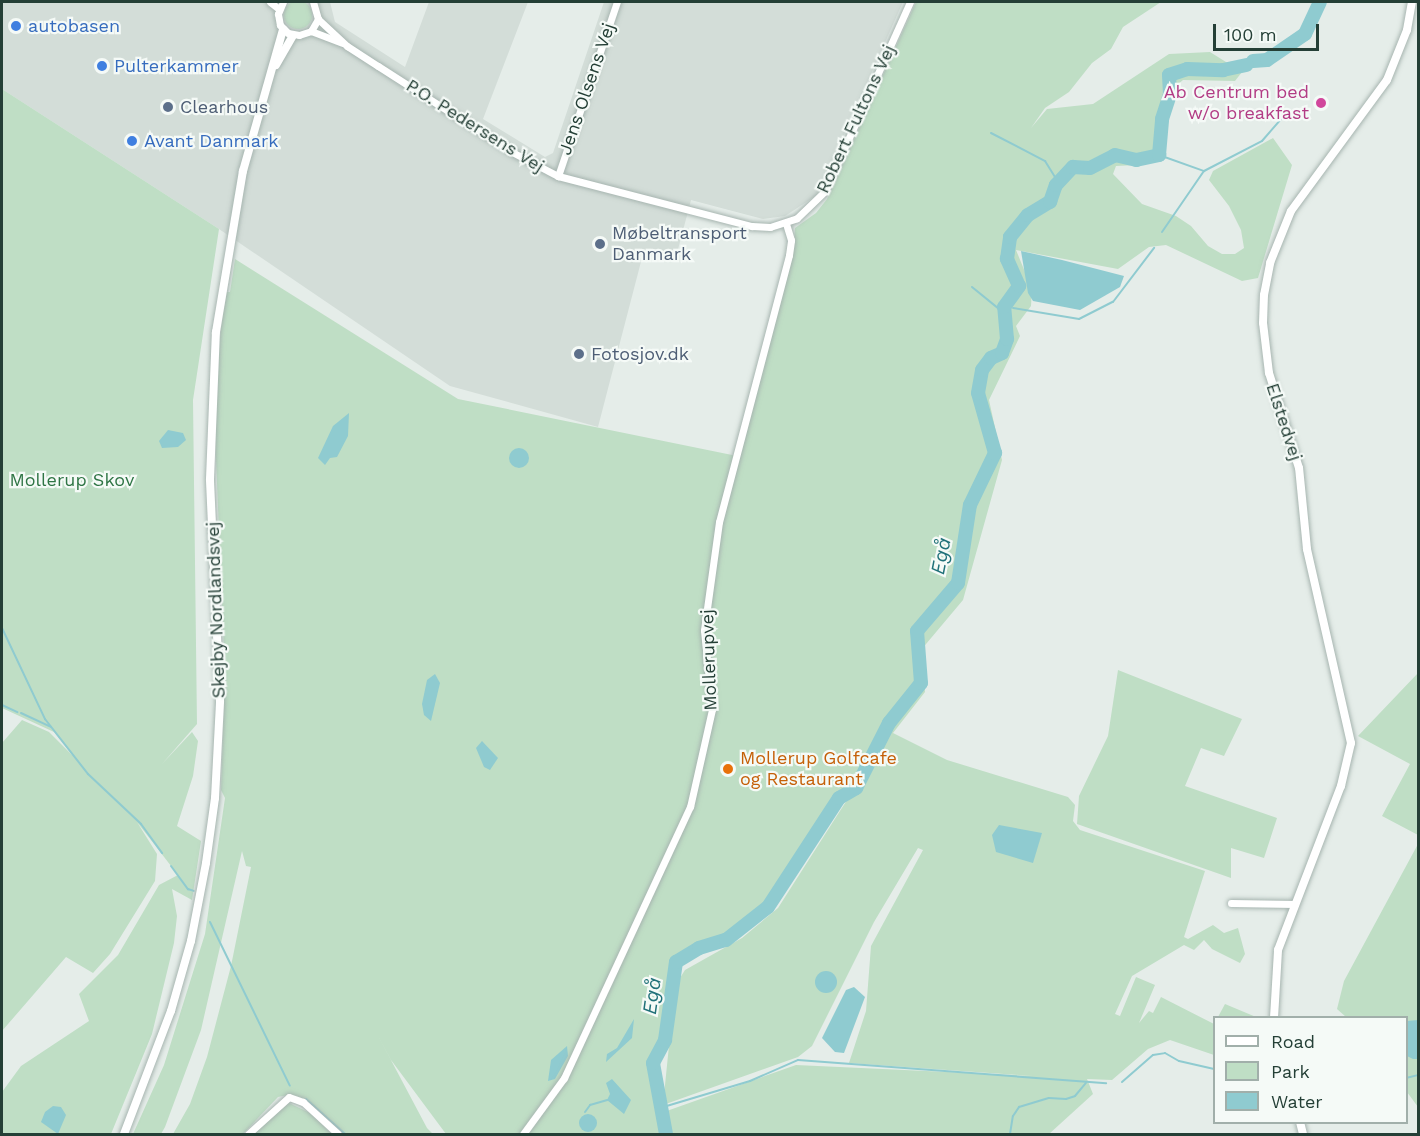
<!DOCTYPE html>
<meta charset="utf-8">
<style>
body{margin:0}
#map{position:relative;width:1420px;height:1136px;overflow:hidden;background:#e5ede9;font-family:"Work Sans",sans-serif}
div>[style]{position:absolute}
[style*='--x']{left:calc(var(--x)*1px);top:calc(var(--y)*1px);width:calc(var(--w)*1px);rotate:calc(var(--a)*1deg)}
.built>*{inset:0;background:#d3ddd8}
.green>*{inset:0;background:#bfdec5}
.round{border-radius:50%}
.water>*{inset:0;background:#8fcbd0}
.stream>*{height:2px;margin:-1px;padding:0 1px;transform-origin:1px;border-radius:1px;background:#8fcbd0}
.river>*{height:14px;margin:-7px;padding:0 7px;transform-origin:7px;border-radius:7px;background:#8fcbd0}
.roads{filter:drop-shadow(0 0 2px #a7b5b0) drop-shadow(0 0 2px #a7b5b0)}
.minor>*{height:7px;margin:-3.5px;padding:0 3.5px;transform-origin:3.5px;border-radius:3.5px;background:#fff}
.tertiary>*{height:8px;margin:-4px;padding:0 4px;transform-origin:4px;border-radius:4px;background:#fff}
.dots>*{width:16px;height:16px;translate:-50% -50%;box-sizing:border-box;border:3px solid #f5faf7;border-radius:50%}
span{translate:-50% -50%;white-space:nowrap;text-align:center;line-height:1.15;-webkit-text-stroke:4.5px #f5faf7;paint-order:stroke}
.shop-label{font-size:18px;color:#366cbe}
.left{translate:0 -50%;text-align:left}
.street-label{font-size:18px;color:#243f36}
.hotel-label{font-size:18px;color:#b23c85}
.right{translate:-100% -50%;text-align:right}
.service-label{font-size:18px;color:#4e5e75}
.park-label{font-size:18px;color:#2f7545}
.food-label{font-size:18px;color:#c56008}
.water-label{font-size:20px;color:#207179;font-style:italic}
.frame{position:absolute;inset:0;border:3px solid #243f36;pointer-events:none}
.legend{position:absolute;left:1213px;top:1016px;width:195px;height:108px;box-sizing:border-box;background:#f5faf7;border:2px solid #a1afaa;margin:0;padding:8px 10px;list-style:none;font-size:18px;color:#243f36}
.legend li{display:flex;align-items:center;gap:12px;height:30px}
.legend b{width:30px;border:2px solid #a1afaa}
.scale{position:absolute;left:1213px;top:24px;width:106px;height:27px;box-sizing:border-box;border:3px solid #243f36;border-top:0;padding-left:8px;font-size:18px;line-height:21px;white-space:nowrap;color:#243f36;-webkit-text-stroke:4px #f5faf7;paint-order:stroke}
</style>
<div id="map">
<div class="built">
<div style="clip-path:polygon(2px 2px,330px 2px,335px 22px,405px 67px,429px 2px,528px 2px,483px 119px,545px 157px,553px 153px,604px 2px,903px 2px,817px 195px,785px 216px,763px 219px,691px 200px,675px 261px,643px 254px,598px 427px,450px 386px,219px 229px,2px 89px)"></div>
</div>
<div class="green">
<div class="round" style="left:284px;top:1px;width:28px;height:28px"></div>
<div style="clip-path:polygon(evenodd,916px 2px,1161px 2px,1123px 27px,1111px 49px,1092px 63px,1069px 92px,1045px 108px,1031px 128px,1047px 109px,1093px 104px,1169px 54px,1210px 52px,1242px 72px,1235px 81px,1183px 80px,1177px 85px,1152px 157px,1136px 165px,1116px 166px,1113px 174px,1142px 204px,1176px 216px,1191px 226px,1208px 246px,1222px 254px,1235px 254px,1244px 248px,1241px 230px,1229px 206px,1209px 180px,1213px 171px,1273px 138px,1292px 165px,1258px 278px,1242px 281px,1166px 245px,1149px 247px,1118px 269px,1016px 250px,1032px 289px,1031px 306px,1016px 326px,1020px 336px,989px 400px,1002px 460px,963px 600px,921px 650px,925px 692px,893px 733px,947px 760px,1068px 797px,1075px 805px,1073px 821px,1080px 830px,1205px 871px,1184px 937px,1188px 939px,1213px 925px,1224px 933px,1238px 928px,1245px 954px,1240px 963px,1212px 949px,1204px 940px,1194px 950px,1184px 945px,1132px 976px,1115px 1014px,1120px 1016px,1136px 977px,1155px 985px,1139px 1023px,1149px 1011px,1153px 1013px,1161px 997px,1214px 1024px,1214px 1055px,1170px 1040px,1148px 1049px,1112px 1080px,1087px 1079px,1093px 1094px,1049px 1134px,446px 1134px,391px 1060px,375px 1030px,427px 1128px,433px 1134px,344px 1134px,315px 1107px,300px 1097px,288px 1095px,278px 1097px,243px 1134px,173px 1134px,190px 1104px,207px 1057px,231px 966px,251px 867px,246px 866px,242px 851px,201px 1030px,165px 1127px,161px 1134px,133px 1134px,164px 1065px,205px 934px,225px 798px,221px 790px,225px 674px,215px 435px,220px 338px,225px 292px,230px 292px,235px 259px,458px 399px,737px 456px,794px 245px,795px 228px,816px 213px,827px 199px,916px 2px,854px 789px,778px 908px,742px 938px,685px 970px,675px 986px,663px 1105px,798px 1057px,812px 1046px,874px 922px,918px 848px,923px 850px,871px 946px,866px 1011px,849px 1063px,1033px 1076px,796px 1065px,661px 1113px,653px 1063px,665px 1040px,676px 962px,699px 948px,726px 940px,762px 913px,839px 798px,854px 789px)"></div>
<div style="clip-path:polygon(2px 89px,219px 229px,193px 400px,197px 724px,162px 764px,192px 732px,198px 741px,193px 776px,177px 826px,201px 841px,192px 900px,172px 889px,177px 916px,174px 943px,152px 1034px,111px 1134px,2px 1134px,2px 1092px,21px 1066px,89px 1021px,79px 994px,118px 955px,159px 885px,178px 875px,137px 822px,157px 854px,155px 881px,110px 954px,93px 973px,66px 957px,2px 1031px,2px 743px,22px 720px,49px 732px,73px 756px,54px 732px,2px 708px)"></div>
<div style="clip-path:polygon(1118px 670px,1242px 719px,1224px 756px,1201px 748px,1185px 786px,1277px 818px,1264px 858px,1231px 848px,1231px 878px,1077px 824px,1079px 796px,1108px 736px)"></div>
<div style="clip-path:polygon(1418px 673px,1418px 835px,1382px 816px,1410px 764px,1358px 736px)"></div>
<div style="clip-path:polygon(1418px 844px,1418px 1107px,1407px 1092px,1406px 1018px,1346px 1017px,1337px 1009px,1344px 981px)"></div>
<div style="clip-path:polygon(1225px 1004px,1256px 1017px,1218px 1017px)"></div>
<div style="clip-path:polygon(289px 1103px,310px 1113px,332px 1134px,254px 1134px,283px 1104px)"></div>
</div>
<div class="water">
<div style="clip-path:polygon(1021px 251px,1062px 260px,1124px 276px,1120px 287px,1080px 310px,1033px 301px,1028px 293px)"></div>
<div style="clip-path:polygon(349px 413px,348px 436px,337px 457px,330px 458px,325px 465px,318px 458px,333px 426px)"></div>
<div style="clip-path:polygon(168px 430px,183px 433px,186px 440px,178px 447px,162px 448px,159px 441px)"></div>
<div class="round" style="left:509px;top:448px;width:20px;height:20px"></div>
<div style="clip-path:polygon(435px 674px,440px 683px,431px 721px,424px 715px,422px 704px,427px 680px)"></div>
<div style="clip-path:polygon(482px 741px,498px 758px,490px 770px,484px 767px,476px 748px)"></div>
<div style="clip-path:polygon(999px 825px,1042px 833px,1033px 863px,996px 852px,992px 835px)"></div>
<div class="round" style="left:815px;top:971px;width:22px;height:22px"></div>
<div style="clip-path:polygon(854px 987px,865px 997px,844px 1053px,835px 1052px,822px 1038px,846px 990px)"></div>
<div style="clip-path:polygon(634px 1019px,632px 1038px,606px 1062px,607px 1054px,617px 1048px)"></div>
<div style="clip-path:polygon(1418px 1020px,1418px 1059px,1413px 1059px,1407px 1056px,1407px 1021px)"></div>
<div style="clip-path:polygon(567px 1046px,568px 1056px,555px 1079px,548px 1081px,551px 1060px)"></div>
<div style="clip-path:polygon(612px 1079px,631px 1100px,624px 1114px,607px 1100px,610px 1094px,606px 1083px)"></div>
<div style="clip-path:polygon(53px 1106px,61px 1107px,66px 1115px,58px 1134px,41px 1122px,45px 1112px)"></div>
<div class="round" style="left:579px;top:1114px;width:18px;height:18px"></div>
</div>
<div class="stream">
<div style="--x:991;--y:133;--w:61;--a:27.4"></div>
<div style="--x:1045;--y:161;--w:25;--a:58"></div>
<div style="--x:1159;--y:155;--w:48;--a:19.6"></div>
<div style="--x:1162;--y:232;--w:74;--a:-55.5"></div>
<div style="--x:1204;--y:171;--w:65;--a:-27.3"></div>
<div style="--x:1262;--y:141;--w:38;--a:-49"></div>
<div style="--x:972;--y:287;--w:41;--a:39.1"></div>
<div style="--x:1013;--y:308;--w:67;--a:9.5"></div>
<div style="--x:1079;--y:319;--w:38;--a:-27"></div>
<div style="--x:1113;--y:302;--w:68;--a:-52.8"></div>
<div style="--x:2;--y:628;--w:101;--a:64.7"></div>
<div style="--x:45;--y:719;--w:70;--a:52"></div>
<div style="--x:88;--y:774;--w:73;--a:43.3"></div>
<div style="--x:141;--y:824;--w:36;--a:54"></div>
<div style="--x:2;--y:705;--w:17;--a:25"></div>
<div style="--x:21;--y:713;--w:33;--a:25"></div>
<div style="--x:171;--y:866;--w:29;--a:54"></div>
<div style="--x:188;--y:889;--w:6;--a:18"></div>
<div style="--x:210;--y:922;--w:182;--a:64"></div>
<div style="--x:1406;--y:1078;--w:12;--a:-14"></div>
<div style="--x:1122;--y:1082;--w:41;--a:-41.1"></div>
<div style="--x:1153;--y:1055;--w:12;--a:-9"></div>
<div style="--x:1165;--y:1053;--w:16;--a:30"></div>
<div style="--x:1179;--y:1061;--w:36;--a:13"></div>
<div style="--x:306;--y:1099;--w:52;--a:41.9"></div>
<div style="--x:660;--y:1108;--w:94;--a:-16.7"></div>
<div style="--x:750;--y:1081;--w:52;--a:-23.6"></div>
<div style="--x:798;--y:1060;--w:309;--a:4.3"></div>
<div style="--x:585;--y:1112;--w:9;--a:-54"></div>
<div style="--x:590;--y:1105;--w:18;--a:-16"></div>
<div style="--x:1010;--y:1134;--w:18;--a:-81"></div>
<div style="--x:1013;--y:1116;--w:11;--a:-56"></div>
<div style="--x:1019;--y:1107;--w:31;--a:-17"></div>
<div style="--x:1049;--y:1098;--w:17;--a:3"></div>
<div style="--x:1066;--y:1099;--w:9;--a:-18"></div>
<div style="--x:1075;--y:1096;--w:17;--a:-50"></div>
</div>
<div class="river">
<div style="--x:1253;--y:61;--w:14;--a:-4"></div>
<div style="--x:1267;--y:60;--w:46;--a:-34.4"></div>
<div style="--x:1305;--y:34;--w:35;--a:-65"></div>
<div style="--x:666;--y:1134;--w:72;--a:-100.4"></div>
<div style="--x:653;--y:1063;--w:26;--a:-62"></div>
<div style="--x:665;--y:1040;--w:79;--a:-82"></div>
<div style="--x:676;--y:962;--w:27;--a:-31"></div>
<div style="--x:699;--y:948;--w:28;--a:-17"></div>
<div style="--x:726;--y:940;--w:53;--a:-38.2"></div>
<div style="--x:768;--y:907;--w:130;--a:-56.9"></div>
<div style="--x:839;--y:798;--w:20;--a:-30"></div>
<div style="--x:856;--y:788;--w:73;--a:-63.1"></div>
<div style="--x:889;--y:723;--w:51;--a:-51.3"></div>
<div style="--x:921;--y:683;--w:52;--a:-94.4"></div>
<div style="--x:917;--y:631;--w:63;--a:-49.5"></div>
<div style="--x:958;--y:583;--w:79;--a:-81.3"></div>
<div style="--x:970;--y:505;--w:58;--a:-64.3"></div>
<div style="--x:995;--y:453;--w:62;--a:-105.8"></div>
<div style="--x:978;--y:393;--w:23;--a:-80"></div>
<div style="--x:982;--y:370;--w:15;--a:-53"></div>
<div style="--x:991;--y:358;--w:12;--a:-24"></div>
<div style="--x:1002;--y:353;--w:15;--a:-70"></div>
<div style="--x:1007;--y:339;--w:32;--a:-95"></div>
<div style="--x:1004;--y:307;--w:26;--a:-54"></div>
<div style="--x:1019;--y:286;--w:30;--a:-114"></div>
<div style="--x:1007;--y:259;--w:22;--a:-82"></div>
<div style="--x:1010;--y:237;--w:28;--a:-51"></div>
<div style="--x:1028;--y:215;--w:26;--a:-31"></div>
<div style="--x:1050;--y:202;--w:18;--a:-71"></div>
<div style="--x:1056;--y:185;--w:25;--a:-47"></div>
<div style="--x:1073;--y:167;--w:17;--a:3"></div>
<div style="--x:1090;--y:168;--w:28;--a:-27"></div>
<div style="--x:1115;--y:155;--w:22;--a:13"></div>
<div style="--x:1136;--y:160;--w:24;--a:-12"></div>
<div style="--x:1159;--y:155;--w:36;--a:-85"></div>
<div style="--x:1162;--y:119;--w:26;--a:-72"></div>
<div style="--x:1170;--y:94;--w:19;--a:-93"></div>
<div style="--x:1169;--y:75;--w:19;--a:-18"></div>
<div style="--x:1187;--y:69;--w:36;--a:2"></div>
<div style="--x:1223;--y:70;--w:24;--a:-12"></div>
</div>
<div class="roads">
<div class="minor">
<div style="--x:270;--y:2;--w:11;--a:38"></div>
<div style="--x:283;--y:2;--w:13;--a:113"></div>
<div style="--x:278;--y:14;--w:11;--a:80"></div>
<div style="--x:280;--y:25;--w:11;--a:45"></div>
<div style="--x:288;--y:33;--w:11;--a:10"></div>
<div style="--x:299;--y:35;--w:13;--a:-18"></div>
<div style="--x:311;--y:31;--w:14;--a:-60"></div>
<div style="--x:318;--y:19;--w:18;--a:-106"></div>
<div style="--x:318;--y:19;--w:40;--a:43"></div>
<div style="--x:347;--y:46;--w:37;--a:33"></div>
<div style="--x:378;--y:66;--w:159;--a:32.7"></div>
<div style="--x:512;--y:152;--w:52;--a:27.6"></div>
<div style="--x:558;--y:176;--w:200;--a:14.5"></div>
<div style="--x:752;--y:226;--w:18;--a:3"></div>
<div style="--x:770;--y:227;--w:28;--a:-18"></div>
<div style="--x:797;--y:218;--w:39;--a:-44"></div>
<div style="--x:825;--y:191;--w:207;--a:-65.8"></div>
<div style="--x:311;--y:31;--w:33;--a:21"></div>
<div style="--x:558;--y:176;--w:184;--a:-71.3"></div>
<div style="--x:1231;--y:903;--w:64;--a:0.9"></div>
<div style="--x:248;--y:1134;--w:55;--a:-42.1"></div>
<div style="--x:289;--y:1097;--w:15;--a:20"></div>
<div style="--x:303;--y:1102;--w:47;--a:42.4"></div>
<div style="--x:523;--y:1134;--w:69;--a:-53.8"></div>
<div style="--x:564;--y:1078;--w:299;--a:-65.1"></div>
<div style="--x:690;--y:807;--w:100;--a:-77.3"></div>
<div style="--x:712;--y:709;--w:79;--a:-95.8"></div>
<div style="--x:704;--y:630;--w:109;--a:-82.1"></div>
<div style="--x:719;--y:522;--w:276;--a:-75.3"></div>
<div style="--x:789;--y:255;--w:15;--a:-82"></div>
<div style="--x:791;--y:240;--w:17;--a:-107"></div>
</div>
<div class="tertiary">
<div style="--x:276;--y:65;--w:34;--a:-60"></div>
<div style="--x:1274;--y:1018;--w:68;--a:-86.6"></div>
<div style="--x:1278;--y:950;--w:176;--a:-69"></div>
<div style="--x:1341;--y:786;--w:44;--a:-76.9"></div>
<div style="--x:1351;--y:743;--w:199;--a:-102.8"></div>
<div style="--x:1307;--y:549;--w:81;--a:-95.6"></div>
<div style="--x:1299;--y:468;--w:100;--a:-107.5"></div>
<div style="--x:1269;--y:373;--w:50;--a:-96.8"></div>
<div style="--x:1263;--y:323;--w:28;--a:-88"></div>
<div style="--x:1264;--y:295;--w:33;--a:-79"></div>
<div style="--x:1270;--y:263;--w:56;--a:-68"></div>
<div style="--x:1291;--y:211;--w:162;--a:-53.8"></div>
<div style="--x:1387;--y:80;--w:54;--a:-68.2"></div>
<div style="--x:1407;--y:30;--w:28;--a:-80"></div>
<div style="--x:1300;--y:1122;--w:12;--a:76"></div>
<div style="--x:124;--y:1134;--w:132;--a:-69.1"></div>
<div style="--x:171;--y:1011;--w:73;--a:-74.1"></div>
<div style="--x:191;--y:941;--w:79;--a:-79.1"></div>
<div style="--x:206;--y:863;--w:66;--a:-82.1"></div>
<div style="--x:215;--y:798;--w:97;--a:-87"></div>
<div style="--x:220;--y:701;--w:222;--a:-92.6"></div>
<div style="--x:210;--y:479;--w:147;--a:-87.7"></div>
<div style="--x:216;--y:332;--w:163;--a:-80.5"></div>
<div style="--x:243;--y:171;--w:147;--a:-74.2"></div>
</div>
</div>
<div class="dots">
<div style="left:16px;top:26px;background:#3f7fe0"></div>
<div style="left:102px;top:66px;background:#3f7fe0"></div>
<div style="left:1321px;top:103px;background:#d1479c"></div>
<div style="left:168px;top:107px;background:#5c6f8a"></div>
<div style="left:132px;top:141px;background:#3f7fe0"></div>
<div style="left:600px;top:244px;background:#5c6f8a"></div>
<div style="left:579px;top:354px;background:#5c6f8a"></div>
<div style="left:728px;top:769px;background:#e8710a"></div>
</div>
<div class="shop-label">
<span class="left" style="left:28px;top:26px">autobasen</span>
<span class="left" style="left:114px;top:66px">Pulterkammer</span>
<span class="left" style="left:144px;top:141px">Avant Danmark</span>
</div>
<div class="street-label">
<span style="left:587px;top:89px;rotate:-71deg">Jens Olsens Vej</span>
<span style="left:856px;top:119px;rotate:-65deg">Robert Fultons Vej</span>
<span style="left:475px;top:126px;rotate:32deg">P.O. Pedersens Vej</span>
<span style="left:1284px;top:422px;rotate:72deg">Elstedvej</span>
<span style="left:216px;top:610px;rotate:-92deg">Skejby Nordlandsvej</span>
<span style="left:709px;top:660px;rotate:-92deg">Mollerupvej</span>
</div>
<div class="hotel-label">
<span class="right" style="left:1309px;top:103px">Ab Centrum bed<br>w/o breakfast</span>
</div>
<div class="service-label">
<span class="left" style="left:180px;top:107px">Clearhous</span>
<span class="left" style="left:612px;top:244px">Møbeltransport<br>Danmark</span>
<span class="left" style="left:591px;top:354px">Fotosjov.dk</span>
</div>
<div class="park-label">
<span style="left:72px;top:480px">Mollerup Skov</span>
</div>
<div class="food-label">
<span class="left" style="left:740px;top:769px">Mollerup Golfcafe<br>og Restaurant</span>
</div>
<div class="water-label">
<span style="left:941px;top:556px;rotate:-79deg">Egå</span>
<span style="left:652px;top:996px;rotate:-82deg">Egå</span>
</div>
<div class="frame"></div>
<ul class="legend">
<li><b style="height:8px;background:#fff"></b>Road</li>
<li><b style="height:16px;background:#bfdec5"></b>Park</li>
<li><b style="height:16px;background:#8fcbd0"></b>Water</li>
</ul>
<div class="scale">100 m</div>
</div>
